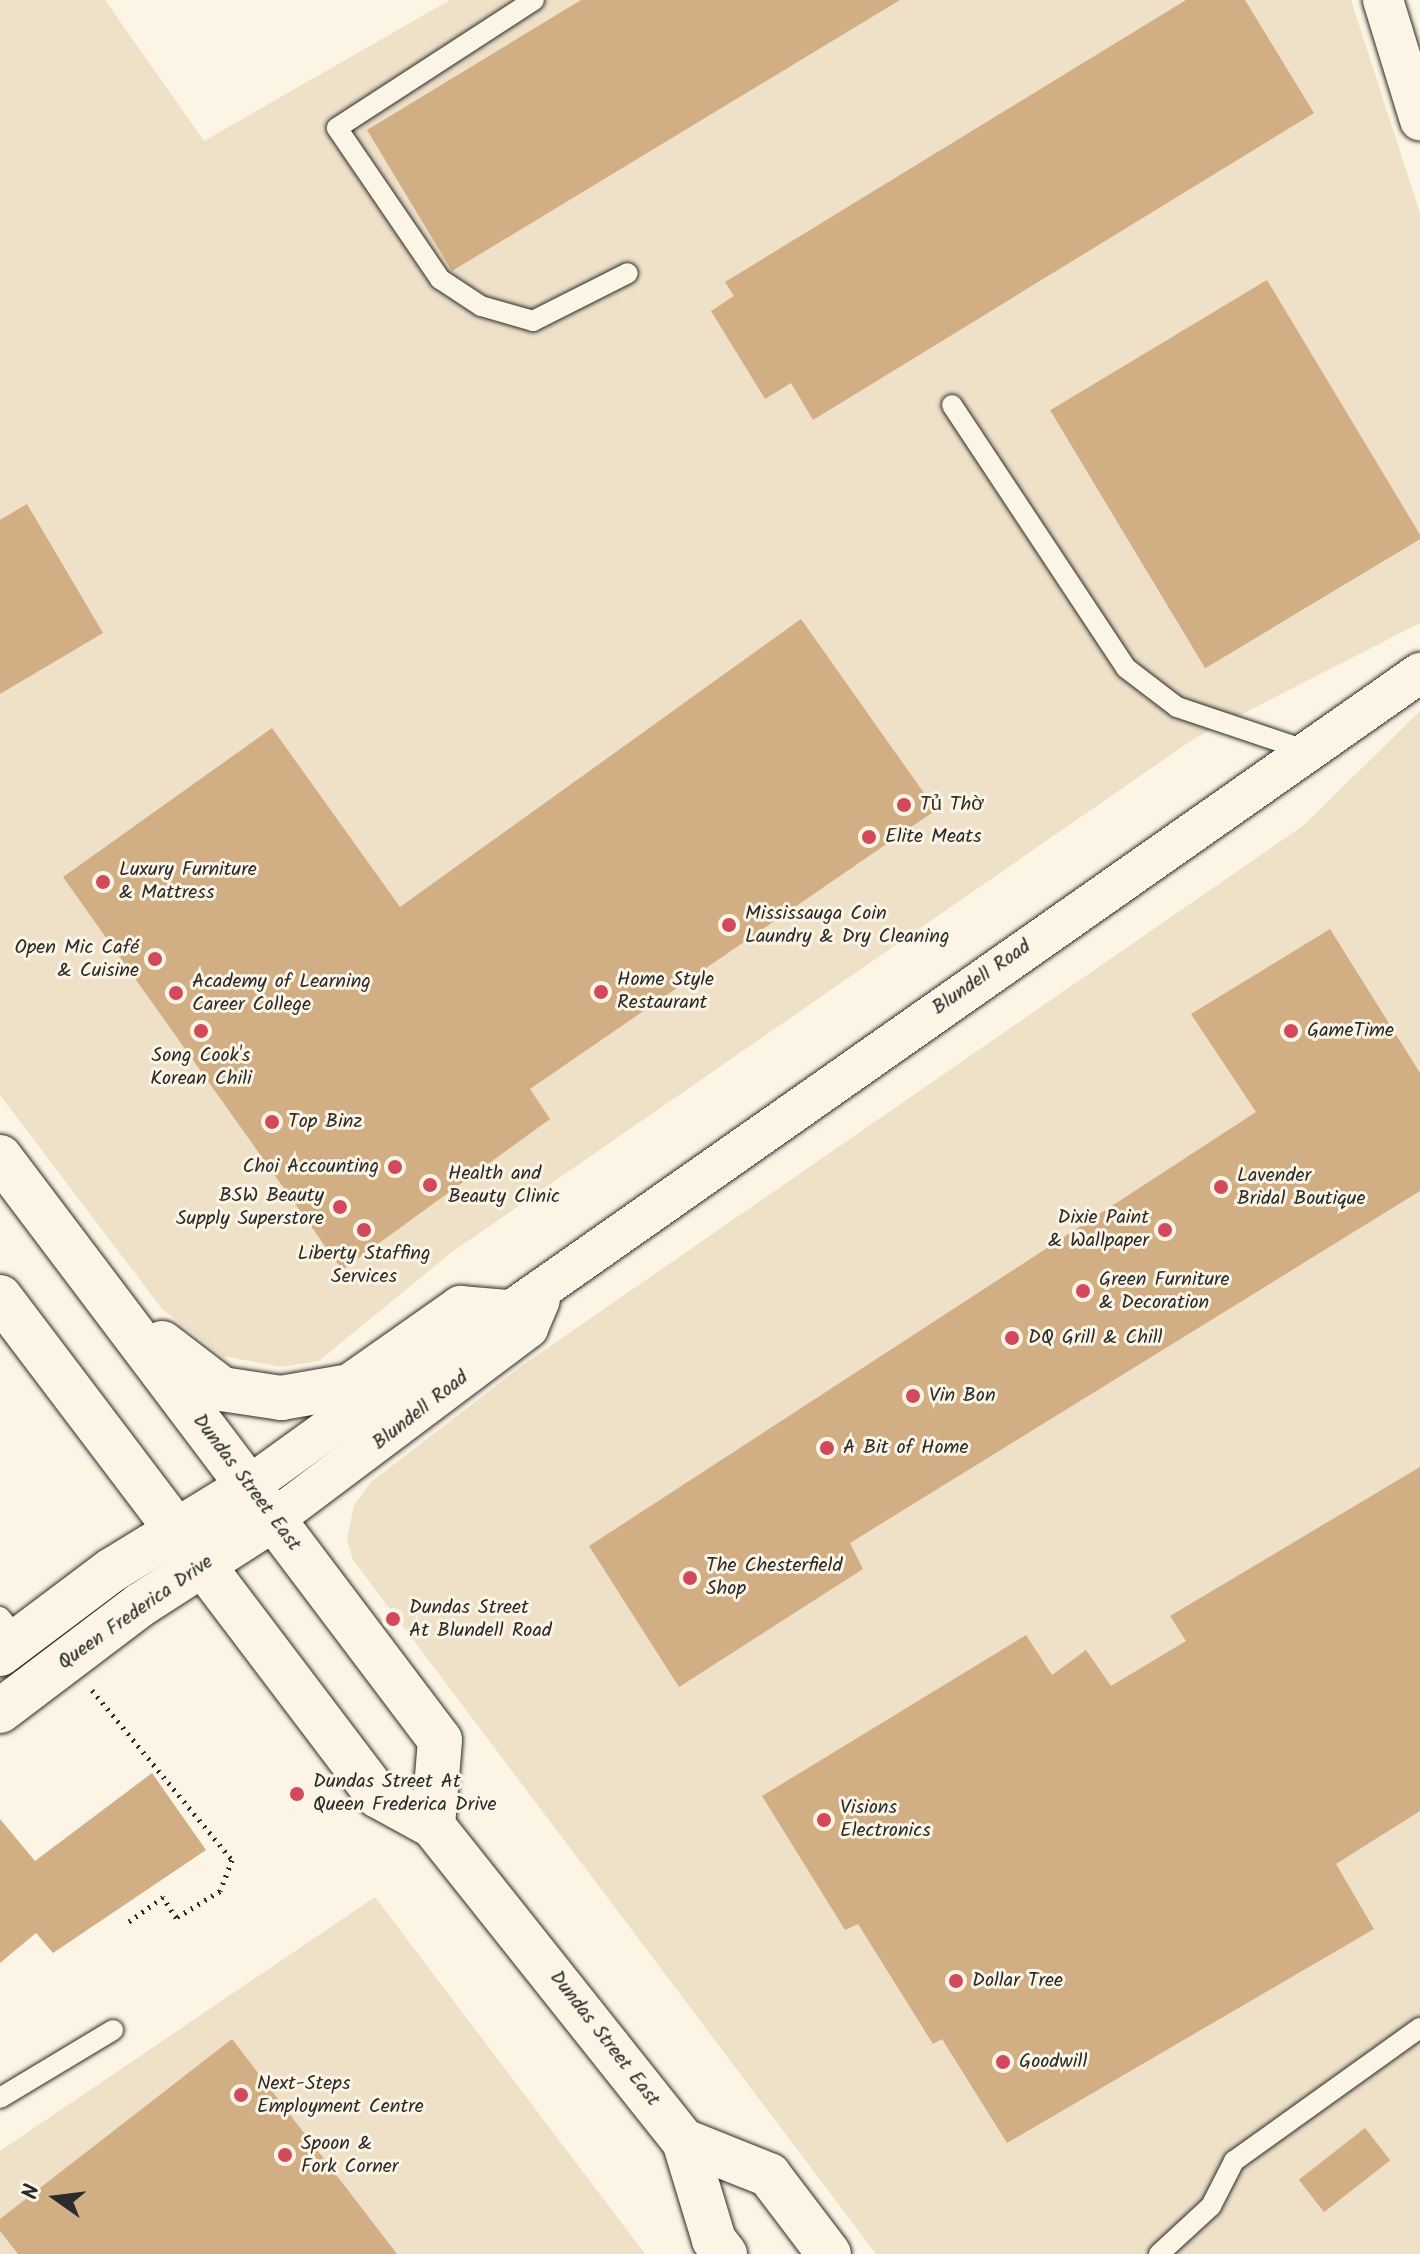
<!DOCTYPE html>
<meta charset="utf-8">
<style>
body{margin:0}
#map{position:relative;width:1420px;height:2254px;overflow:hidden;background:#fcf5e5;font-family:Kalam,sans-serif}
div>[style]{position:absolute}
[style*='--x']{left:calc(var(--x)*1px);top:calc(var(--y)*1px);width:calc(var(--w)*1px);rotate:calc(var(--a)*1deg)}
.built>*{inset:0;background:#efe0c8}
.building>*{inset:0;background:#d2ae84;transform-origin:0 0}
.path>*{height:5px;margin-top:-2.5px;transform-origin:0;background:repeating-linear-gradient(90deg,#2b2b2b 0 2px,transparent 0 8px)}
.roads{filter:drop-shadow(0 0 2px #2b2b2b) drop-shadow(0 0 2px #2b2b2b)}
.service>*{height:20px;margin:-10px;padding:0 10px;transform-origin:10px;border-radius:10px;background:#fcf5e5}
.minor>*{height:40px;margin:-20px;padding:0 20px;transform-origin:20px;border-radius:20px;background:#fcf5e5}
.tertiary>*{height:44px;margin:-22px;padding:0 22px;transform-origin:22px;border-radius:22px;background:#fcf5e5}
.primary>*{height:44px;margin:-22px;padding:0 22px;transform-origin:22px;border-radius:22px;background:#fcf5e5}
.dots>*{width:22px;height:22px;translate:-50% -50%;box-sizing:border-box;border:4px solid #fcf5e5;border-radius:50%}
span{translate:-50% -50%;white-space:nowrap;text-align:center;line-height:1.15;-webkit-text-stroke:6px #fcf5e5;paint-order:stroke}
.poi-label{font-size:20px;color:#2b2b2b}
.left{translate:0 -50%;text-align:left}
.right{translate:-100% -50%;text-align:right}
.street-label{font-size:20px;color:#2b2b2b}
.north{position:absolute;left:16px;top:2158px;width:80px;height:80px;-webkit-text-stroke:6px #fcf5e5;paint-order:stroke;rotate:284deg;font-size:22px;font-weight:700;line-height:32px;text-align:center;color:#2b2b2b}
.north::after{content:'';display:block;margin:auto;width:28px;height:36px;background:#2b2b2b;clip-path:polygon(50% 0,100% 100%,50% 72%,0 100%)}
</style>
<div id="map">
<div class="built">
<div style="clip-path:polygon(0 0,105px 0,204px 141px,450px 0,1351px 0,1420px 213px,1420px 623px,1195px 738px,452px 1252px,319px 1361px,281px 1367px,223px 1356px,162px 1309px,0 1095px)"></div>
<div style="clip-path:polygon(1420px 711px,1420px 2254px,876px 2254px,353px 1560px,347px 1540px,354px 1505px,371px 1482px,523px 1365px,1304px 825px)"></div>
<div style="clip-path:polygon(375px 1897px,645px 2254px,0 2254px,0 2151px)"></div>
</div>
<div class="building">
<div style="clip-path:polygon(581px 0,900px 0,452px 271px,367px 130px)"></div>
<div style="clip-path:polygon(1186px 0,1245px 0,1314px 113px,813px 420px,791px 383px,765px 399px,711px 311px,734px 296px,725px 282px)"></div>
<div style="left:1267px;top:280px;width:301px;height:253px;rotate:59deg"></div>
<div style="clip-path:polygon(27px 504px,103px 633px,0 694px,0 520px)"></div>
<div style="clip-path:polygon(801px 619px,936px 810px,530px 1089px,550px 1119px,342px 1270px,63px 877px,272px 728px,400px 907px)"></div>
<div style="clip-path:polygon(1330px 929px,1420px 1073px,1420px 1191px,850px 1543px,863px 1569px,679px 1687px,589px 1546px,1256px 1112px,1191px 1014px)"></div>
<div style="clip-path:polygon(1420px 1467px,1420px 1811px,1336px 1864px,1374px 1929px,1007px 2143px,942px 2039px,933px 2044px,858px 1924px,845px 1930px,762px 1796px,1026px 1635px,1052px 1675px,1086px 1650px,1111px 1686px,1186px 1641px,1170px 1616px)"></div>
<div style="clip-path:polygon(152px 1773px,206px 1850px,53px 1953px,36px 1933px,0 1963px,0 1819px,35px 1861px)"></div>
<div style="clip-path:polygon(232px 2039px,397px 2254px,18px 2254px,0 2231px,0 2219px)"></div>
<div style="left:1365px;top:2128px;width:41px;height:84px;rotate:52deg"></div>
</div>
<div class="path">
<div style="--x:92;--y:1690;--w:220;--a:50.5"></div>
<div style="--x:232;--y:1860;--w:33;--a:111"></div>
<div style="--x:220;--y:1891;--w:52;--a:148.5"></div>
<div style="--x:176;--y:1918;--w:25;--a:-122"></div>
<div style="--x:163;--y:1897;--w:44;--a:144.2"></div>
</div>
<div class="roads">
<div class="service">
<div style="--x:534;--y:0;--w:235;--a:147"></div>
<div style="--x:337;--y:128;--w:183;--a:55.7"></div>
<div style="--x:440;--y:279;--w:49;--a:33.4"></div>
<div style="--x:481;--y:306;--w:54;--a:16.1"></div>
<div style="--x:533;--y:321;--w:106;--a:-26.8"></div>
<div style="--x:952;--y:405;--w:315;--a:56.5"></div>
<div style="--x:1126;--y:668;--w:64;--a:37.4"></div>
<div style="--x:1177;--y:707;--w:138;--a:18.6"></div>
<div style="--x:0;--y:1617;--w:28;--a:51"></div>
<div style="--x:0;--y:2098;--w:132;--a:-31"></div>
<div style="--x:1159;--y:2254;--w:71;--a:-42.7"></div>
<div style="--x:1211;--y:2206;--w:51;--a:-62.9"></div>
<div style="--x:1234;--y:2161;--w:229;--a:-35.6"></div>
</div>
<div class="minor">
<div style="--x:1383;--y:0;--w:126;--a:72.9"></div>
<div style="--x:249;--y:1486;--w:256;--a:-35.8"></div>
<div style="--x:457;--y:1336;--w:57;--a:-24.8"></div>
<div style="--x:509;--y:1312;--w:1113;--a:-35.05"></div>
<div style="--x:274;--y:1519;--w:318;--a:-36.9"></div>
<div style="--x:528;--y:1328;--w:30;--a:-67"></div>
</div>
<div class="tertiary">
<div style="--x:0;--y:1654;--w:140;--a:-36.9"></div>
<div style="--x:112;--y:1570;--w:161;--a:-31.5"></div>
<div style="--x:0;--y:1711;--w:176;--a:-37.1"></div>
<div style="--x:140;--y:1605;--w:159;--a:-32.7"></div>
</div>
<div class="primary">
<div style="--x:0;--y:1157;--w:730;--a:52.96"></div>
<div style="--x:440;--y:1740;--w:86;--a:94.7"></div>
<div style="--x:0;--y:1297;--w:626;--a:52.86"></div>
<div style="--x:378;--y:1796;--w:63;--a:28.6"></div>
<div style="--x:433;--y:1826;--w:403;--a:51.5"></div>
<div style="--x:684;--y:2141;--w:103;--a:73.1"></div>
<div style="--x:714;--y:2240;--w:18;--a:52"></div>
<div style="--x:162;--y:1343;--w:76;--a:37.5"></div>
<div style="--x:222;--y:1389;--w:60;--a:8.7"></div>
<div style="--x:281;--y:1398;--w:70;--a:-9.9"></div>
<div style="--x:350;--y:1386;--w:136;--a:-35.1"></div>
<div style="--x:461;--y:1308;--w:48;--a:4.8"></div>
<div style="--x:684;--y:2141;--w:92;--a:21.8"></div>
<div style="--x:769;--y:2175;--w:99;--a:52.8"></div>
</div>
</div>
<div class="dots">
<div style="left:904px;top:805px;background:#d1495b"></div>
<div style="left:869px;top:837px;background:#d1495b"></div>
<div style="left:103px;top:882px;background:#d1495b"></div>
<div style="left:729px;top:925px;background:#d1495b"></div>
<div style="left:155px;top:959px;background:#d1495b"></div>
<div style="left:601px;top:992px;background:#d1495b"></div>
<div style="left:176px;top:993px;background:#d1495b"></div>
<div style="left:201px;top:1031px;background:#d1495b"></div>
<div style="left:1291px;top:1031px;background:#d1495b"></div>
<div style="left:272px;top:1122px;background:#d1495b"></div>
<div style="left:395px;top:1167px;background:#d1495b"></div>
<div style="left:430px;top:1185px;background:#d1495b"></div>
<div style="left:1221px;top:1187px;background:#d1495b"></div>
<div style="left:340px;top:1207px;background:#d1495b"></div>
<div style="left:364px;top:1230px;background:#d1495b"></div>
<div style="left:1165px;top:1230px;background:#d1495b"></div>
<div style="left:1083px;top:1291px;background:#d1495b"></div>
<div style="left:1012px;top:1338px;background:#d1495b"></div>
<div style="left:913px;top:1396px;background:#d1495b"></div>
<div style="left:827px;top:1448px;background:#d1495b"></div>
<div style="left:690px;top:1578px;background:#d1495b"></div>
<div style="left:393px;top:1619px;background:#d1495b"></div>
<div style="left:297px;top:1794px;background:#d1495b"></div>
<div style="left:824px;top:1820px;background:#d1495b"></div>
<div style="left:956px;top:1981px;background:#d1495b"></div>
<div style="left:1003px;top:2062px;background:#d1495b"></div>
<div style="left:241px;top:2095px;background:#d1495b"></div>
<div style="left:285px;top:2155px;background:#d1495b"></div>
</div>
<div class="poi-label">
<span class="left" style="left:920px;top:805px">Tủ Thờ</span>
<span class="left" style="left:885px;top:837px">Elite Meats</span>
<span class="left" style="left:119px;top:882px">Luxury Furniture<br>&amp; Mattress</span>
<span class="left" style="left:745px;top:926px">Mississauga Coin<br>Laundry &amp; Dry Cleaning</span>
<span class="right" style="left:139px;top:960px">Open Mic Café<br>&amp; Cuisine</span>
<span class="left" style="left:617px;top:992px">Home Style<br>Restaurant</span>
<span class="left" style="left:192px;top:994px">Academy of Learning<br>Career College</span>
<span class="left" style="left:1307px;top:1031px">GameTime</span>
<span style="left:201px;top:1068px">Song Cook's<br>Korean Chili</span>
<span class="left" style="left:288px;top:1122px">Top Binz</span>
<span class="right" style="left:379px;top:1167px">Choi Accounting</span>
<span class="left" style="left:448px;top:1186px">Health and<br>Beauty Clinic</span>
<span class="left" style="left:1237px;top:1188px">Lavender<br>Bridal Boutique</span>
<span class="right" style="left:324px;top:1208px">BSW Beauty<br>Supply Superstore</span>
<span class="right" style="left:1149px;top:1230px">Dixie Paint<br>&amp; Wallpaper</span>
<span style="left:364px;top:1266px">Liberty Staffing<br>Services</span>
<span class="left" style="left:1099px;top:1292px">Green Furniture<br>&amp; Decoration</span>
<span class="left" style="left:1028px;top:1338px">DQ Grill &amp; Chill</span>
<span class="left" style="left:929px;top:1396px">Vin Bon</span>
<span class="left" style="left:843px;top:1448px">A Bit of Home</span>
<span class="left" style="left:706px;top:1578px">The Chesterfield<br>Shop</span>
<span class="left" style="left:409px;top:1620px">Dundas Street<br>At Blundell Road</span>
<span class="left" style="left:313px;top:1794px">Dundas Street At<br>Queen Frederica Drive</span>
<span class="left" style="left:840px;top:1820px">Visions<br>Electronics</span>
<span class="left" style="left:972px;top:1981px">Dollar Tree</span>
<span class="left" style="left:1019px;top:2062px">Goodwill</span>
<span class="left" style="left:257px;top:2096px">Next-Steps<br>Employment Centre</span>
<span class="left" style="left:301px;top:2156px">Spoon &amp;<br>Fork Corner</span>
</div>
<div class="street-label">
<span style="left:982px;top:978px;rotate:-35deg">Blundell Road</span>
<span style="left:421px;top:1411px;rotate:-38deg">Blundell Road</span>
<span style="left:246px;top:1483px;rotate:53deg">Dundas Street East</span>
<span style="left:136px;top:1613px;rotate:-35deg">Queen Frederica Drive</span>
<span style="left:604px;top:2039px;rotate:52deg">Dundas Street East</span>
</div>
<div class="north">N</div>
</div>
